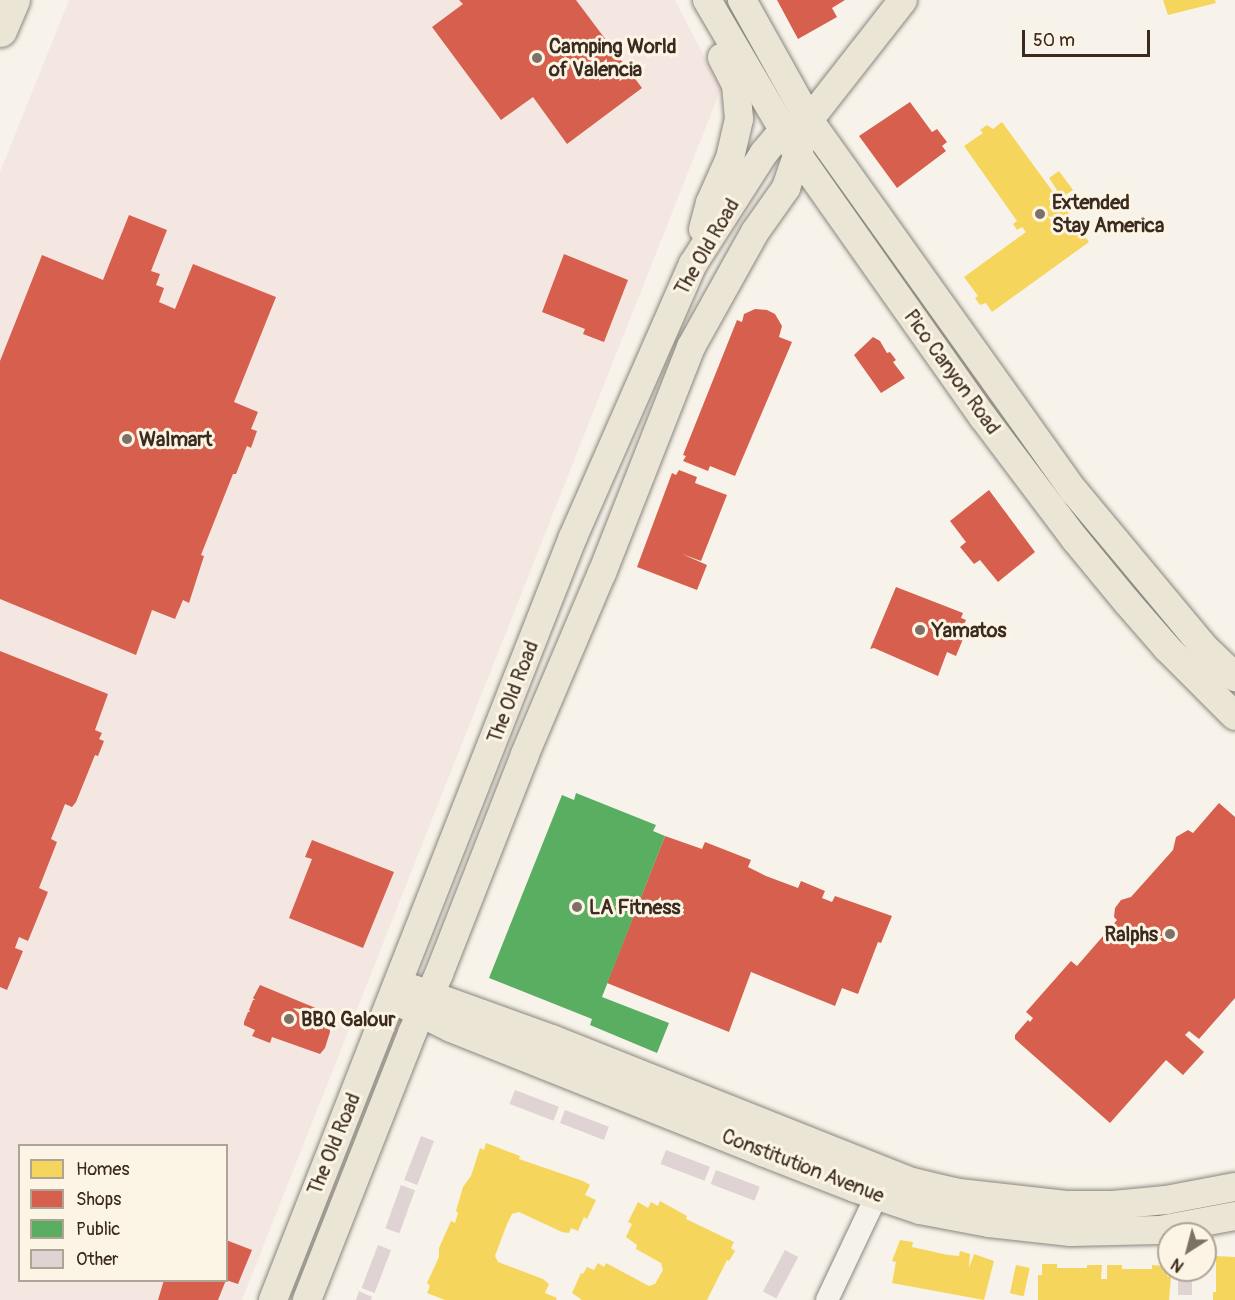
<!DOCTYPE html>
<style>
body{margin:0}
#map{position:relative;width:1235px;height:1300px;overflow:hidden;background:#f7f3ea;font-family:Pangolin,sans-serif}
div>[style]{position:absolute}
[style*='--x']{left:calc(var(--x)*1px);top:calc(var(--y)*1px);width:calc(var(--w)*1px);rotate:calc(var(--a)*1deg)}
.built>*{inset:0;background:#f4e7e2}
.homes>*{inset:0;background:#f6d55c;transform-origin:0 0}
.shops>*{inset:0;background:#d6604d}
.public>*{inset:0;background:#5aae61}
.building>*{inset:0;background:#dfd3d4;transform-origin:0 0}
.roads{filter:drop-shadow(0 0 2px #8b867f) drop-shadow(0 0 2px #8b867f)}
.minor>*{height:22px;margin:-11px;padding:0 11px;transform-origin:11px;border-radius:11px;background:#f5f2ec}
.major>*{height:28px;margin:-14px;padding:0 14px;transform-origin:14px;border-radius:14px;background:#eae5d5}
.highway>*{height:33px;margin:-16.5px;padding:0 16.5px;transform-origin:16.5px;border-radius:16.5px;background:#eae5d5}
.dots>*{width:16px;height:16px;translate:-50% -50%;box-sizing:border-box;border:3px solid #fcf5e5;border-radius:50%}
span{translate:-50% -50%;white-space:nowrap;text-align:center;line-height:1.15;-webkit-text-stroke:6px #fcf5e5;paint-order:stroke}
.poi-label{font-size:20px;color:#3b2a1e;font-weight:700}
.left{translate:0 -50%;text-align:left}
.right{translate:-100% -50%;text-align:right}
.street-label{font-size:20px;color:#3b2a1e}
.legend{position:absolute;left:18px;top:1144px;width:210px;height:138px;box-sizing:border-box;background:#fcf5e5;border:2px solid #afa495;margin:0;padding:8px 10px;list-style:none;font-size:18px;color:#3b2a1e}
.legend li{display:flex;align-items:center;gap:12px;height:30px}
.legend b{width:30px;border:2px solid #afa495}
.north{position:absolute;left:1157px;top:1222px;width:60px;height:60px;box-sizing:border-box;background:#fcf5e5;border:2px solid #afa495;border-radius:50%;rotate:216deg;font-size:16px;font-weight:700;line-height:24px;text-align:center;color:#3b2a1e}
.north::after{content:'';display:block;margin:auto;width:21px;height:27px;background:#7d7065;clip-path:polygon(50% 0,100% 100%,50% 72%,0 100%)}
.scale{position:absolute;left:1022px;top:30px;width:128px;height:27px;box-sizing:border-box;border:3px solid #3b2a1e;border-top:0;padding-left:8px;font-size:18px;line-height:21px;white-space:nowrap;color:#3b2a1e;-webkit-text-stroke:4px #fcf5e5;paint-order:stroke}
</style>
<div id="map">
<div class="built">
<div style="clip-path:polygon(evenodd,69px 0,675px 0,721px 89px,242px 1300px,0 1300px,0 172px,69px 0,20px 1146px,226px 1146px,226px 1280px,20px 1280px,20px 1146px)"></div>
</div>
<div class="homes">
<div style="clip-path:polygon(1163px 0,1215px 0,1216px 3px,1168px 15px)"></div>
<div style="clip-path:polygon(1002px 122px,1053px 192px,1057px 190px,1049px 178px,1059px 171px,1073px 190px,1059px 199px,1089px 242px,992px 312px,986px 303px,980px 305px,975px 298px,978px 296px,964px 277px,1026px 232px,1022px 227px,1017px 230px,1013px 224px,1017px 221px,964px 146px,983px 133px,980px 130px,987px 125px,993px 129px)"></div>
<div style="clip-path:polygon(486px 1143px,520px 1156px,519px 1159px,583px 1181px,590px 1185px,585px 1195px,596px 1200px,587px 1219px,584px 1217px,578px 1231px,571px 1228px,569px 1233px,562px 1232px,519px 1212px,512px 1214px,507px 1224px,495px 1256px,498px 1262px,543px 1279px,549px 1284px,545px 1293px,557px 1298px,556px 1300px,445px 1300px,427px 1293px,430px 1286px,427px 1283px,439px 1257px,439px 1248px,451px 1221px,455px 1223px,458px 1213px,456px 1211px,463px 1187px,471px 1176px,480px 1148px,484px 1150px)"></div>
<div style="clip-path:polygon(660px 1201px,687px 1216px,686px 1219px,734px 1242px,731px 1248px,735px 1251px,729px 1261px,727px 1260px,707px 1300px,582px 1300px,572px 1293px,581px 1273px,583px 1274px,587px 1267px,594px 1270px,598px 1263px,604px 1267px,606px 1263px,649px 1286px,655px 1284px,663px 1270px,661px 1263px,636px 1249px,637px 1245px,626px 1237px,632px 1224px,628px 1222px,638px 1202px,648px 1208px,651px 1202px,658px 1206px)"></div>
<div style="clip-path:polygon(900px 1240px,913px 1242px,912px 1247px,948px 1255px,959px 1256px,960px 1251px,970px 1254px,969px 1268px,974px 1254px,994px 1261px,984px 1300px,892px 1283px,896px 1262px,892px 1261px)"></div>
<div style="clip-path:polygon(1216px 1256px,1235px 1257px,1235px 1300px,1213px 1300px,1213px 1292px,1216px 1292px)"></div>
<div style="clip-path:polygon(1042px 1264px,1057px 1264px,1057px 1268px,1087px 1268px,1087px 1265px,1102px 1265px,1101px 1279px,1107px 1279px,1107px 1265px,1122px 1265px,1122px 1269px,1152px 1269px,1152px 1265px,1167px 1266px,1167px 1276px,1171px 1277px,1169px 1300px,1038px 1300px,1038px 1275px,1042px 1275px)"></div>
<div style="left:1016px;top:1265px;width:14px;height:29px;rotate:12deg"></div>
</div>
<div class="shops">
<div style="clip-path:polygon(459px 0,576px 0,642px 88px,567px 144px,533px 97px,501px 120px,432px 27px,463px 4px)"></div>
<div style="clip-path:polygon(777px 0,845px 0,832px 8px,837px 17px,798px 39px)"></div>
<div style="clip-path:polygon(910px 102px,932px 132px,937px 129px,947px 142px,942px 146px,946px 151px,897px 188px,859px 136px)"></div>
<div style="clip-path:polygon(129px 215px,167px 230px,151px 271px,160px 274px,156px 285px,164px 288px,159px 302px,175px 309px,193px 264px,276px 297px,234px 402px,258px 412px,251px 429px,257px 431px,251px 448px,247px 446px,236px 474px,233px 474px,201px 555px,204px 556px,189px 603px,183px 600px,175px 619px,152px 610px,136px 655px,0 599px,0 361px,42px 255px,103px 280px)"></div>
<div style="clip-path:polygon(564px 254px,628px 280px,604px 342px,583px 334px,585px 329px,542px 312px)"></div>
<div style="clip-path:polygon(755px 309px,767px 310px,775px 314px,782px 326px,779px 337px,792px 342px,735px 476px,710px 466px,708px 471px,683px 461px,686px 456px,683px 455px,737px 320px,742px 322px,744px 314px)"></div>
<div style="clip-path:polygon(873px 337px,880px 341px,887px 353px,890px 352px,896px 360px,893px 362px,905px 378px,881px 393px,854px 355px)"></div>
<div style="clip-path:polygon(679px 470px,697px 477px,695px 483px,727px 495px,701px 561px,682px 554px,707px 565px,697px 590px,637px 567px,672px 473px,676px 475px)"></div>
<div style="clip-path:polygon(989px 490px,1035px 552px,998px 582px,980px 560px,974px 564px,960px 547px,966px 542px,950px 521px)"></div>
<div style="clip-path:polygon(896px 587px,963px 613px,961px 618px,966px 620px,961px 632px,965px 634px,956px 656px,947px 652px,938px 676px,874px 648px,870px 649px)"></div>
<div style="clip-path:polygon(0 651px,108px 694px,95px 730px,102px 733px,99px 739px,104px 741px,98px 756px,95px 755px,76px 802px,72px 807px,65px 804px,51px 839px,57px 842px,39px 888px,48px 892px,28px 941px,19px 937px,15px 948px,23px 951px,7px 990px,0 987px)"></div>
<div style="clip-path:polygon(1219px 803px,1235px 817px,1235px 998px,1199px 1039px,1189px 1031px,1185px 1035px,1204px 1052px,1183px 1075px,1166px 1060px,1110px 1123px,1015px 1039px,1015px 1035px,1028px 1020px,1030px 1022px,1033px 1018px,1026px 1012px,1071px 961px,1077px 966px,1117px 920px,1114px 917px,1115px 908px,1121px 900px,1131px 897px,1173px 850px,1176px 837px,1188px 830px,1193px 833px)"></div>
<div style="clip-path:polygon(665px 836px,702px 849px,705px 842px,751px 860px,748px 867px,766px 876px,798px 888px,801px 881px,825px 891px,822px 898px,832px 902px,835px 896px,892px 916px,881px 943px,878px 942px,858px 994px,842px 988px,835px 1006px,751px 972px,729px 1032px,607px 983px)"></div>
<div style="clip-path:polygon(312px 840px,394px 872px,363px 948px,289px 918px,312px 859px,305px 857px)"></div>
<div style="clip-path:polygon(260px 985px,335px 1016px,325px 1048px,320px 1054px,272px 1037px,270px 1043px,252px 1036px,255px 1030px,244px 1025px,244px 1022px,248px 1012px,250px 1012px,249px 1010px,253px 1000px,255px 1000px,253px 998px)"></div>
<div style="clip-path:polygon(226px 1240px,252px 1250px,238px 1284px,226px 1280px)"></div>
<div style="clip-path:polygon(164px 1280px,226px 1280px,218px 1300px,158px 1300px)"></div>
</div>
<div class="public">
<div style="clip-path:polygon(576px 793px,656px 825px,653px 831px,665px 836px,602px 997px,669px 1023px,657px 1053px,590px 1025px,592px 1019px,489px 978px,562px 795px,574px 800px)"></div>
</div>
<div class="building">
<div style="left:515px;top:1090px;width:47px;height:15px;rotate:21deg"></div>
<div style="left:565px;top:1110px;width:47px;height:14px;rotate:21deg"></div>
<div style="left:421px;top:1136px;width:14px;height:47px;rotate:21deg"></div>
<div style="left:666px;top:1150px;width:47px;height:15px;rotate:21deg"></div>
<div style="left:716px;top:1170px;width:47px;height:15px;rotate:21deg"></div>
<div style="left:401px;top:1185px;width:15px;height:46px;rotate:20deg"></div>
<div style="left:378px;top:1245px;width:14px;height:46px;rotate:21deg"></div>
<div style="left:785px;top:1250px;width:15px;height:47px;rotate:28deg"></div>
<div style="left:1178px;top:1270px;width:14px;height:25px"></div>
<div style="clip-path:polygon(359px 1291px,372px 1297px,371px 1300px,356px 1300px)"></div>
</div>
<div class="roads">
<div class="minor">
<div style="--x:827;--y:1300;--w:131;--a:-64.6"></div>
</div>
<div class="major">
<div style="--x:707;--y:0;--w:180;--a:59.6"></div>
<div style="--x:798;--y:155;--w:321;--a:54.8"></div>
<div style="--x:983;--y:417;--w:153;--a:53"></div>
<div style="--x:1075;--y:539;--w:82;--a:50.5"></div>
<div style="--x:1127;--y:602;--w:61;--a:49"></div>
<div style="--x:1167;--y:648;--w:96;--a:45"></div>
<div style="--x:742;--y:0;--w:137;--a:60.8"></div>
<div style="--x:809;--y:120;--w:456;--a:54.5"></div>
<div style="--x:1074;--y:491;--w:204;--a:50.2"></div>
<div style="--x:1205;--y:648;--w:42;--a:44"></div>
<div style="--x:703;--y:229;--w:27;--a:-75"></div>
<div style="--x:710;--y:203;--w:49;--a:-66"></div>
<div style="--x:730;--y:158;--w:40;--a:-77"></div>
<div style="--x:739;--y:119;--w:34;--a:-95"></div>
<div style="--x:736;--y:85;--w:31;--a:-117"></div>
<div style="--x:413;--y:989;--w:148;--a:19.8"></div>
<div style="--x:552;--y:1039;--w:387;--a:21.7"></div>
<div style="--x:912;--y:1182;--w:48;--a:13.2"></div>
<div style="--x:959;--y:1193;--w:110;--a:6.3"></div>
<div style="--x:1068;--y:1205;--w:45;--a:0"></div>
<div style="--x:1113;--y:1205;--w:53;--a:-5.4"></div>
<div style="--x:1166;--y:1200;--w:70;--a:-10.7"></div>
<div style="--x:405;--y:1005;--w:51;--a:26.6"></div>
<div style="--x:451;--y:1028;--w:338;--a:21.7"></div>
<div style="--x:765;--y:1153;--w:97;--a:21.3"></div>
<div style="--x:855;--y:1188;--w:69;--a:18.7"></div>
<div style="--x:920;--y:1210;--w:70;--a:10.7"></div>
<div style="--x:989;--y:1223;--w:82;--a:6.3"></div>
<div style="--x:1071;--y:1232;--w:89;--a:-1.3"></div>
<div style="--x:1160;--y:1230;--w:76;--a:-10.6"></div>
<div style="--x:273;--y:1300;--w:820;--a:-68.54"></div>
<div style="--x:573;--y:537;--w:298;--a:-66.3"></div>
<div style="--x:693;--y:264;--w:132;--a:-57.4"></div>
<div style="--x:764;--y:153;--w:30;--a:-50"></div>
<div style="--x:783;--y:130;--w:28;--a:-21"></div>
<div style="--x:307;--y:1300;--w:287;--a:-68.5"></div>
<div style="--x:412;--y:1033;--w:65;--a:-65.4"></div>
<div style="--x:439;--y:974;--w:236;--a:-68.6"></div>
<div style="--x:525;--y:754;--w:197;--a:-67"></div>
<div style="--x:602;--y:573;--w:243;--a:-68.5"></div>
<div style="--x:691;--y:347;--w:132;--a:-60.9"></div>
<div style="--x:755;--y:232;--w:54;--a:-54.8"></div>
<div style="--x:786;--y:188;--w:72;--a:-71.3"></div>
<div style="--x:809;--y:120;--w:152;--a:-51.9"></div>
</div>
<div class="highway">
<div style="--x:0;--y:30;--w:33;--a:-67"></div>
</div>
</div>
<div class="dots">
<div style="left:537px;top:58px;background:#7d7065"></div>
<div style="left:1040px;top:214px;background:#7d7065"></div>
<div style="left:127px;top:439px;background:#7d7065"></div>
<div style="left:920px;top:630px;background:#7d7065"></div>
<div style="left:577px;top:907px;background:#7d7065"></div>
<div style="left:1170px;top:934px;background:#7d7065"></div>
<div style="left:289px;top:1019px;background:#7d7065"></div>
</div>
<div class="poi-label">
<span class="left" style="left:549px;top:58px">Camping World<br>of Valencia</span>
<span class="left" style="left:1052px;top:214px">Extended<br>Stay America</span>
<span class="left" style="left:139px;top:439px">Walmart</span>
<span class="left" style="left:932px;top:630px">Yamatos</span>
<span class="left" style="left:589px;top:907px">LA Fitness</span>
<span class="right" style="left:1158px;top:934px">Ralphs</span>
<span class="left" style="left:301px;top:1019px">BBQ Galour</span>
</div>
<div class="street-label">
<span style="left:707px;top:247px;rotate:-60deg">The Old Road</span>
<span style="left:952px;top:372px;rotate:54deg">Pico Canyon Road</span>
<span style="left:513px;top:692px;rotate:-69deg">The Old Road</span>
<span style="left:334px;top:1144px;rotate:-68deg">The Old Road</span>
<span style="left:803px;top:1166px;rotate:21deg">Constitution Avenue</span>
</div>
<ul class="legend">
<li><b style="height:16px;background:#f6d55c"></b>Homes</li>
<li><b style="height:16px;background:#d6604d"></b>Shops</li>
<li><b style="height:16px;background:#5aae61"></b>Public</li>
<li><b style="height:16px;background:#dfd3d4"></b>Other</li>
</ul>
<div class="north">N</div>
<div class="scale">50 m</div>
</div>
